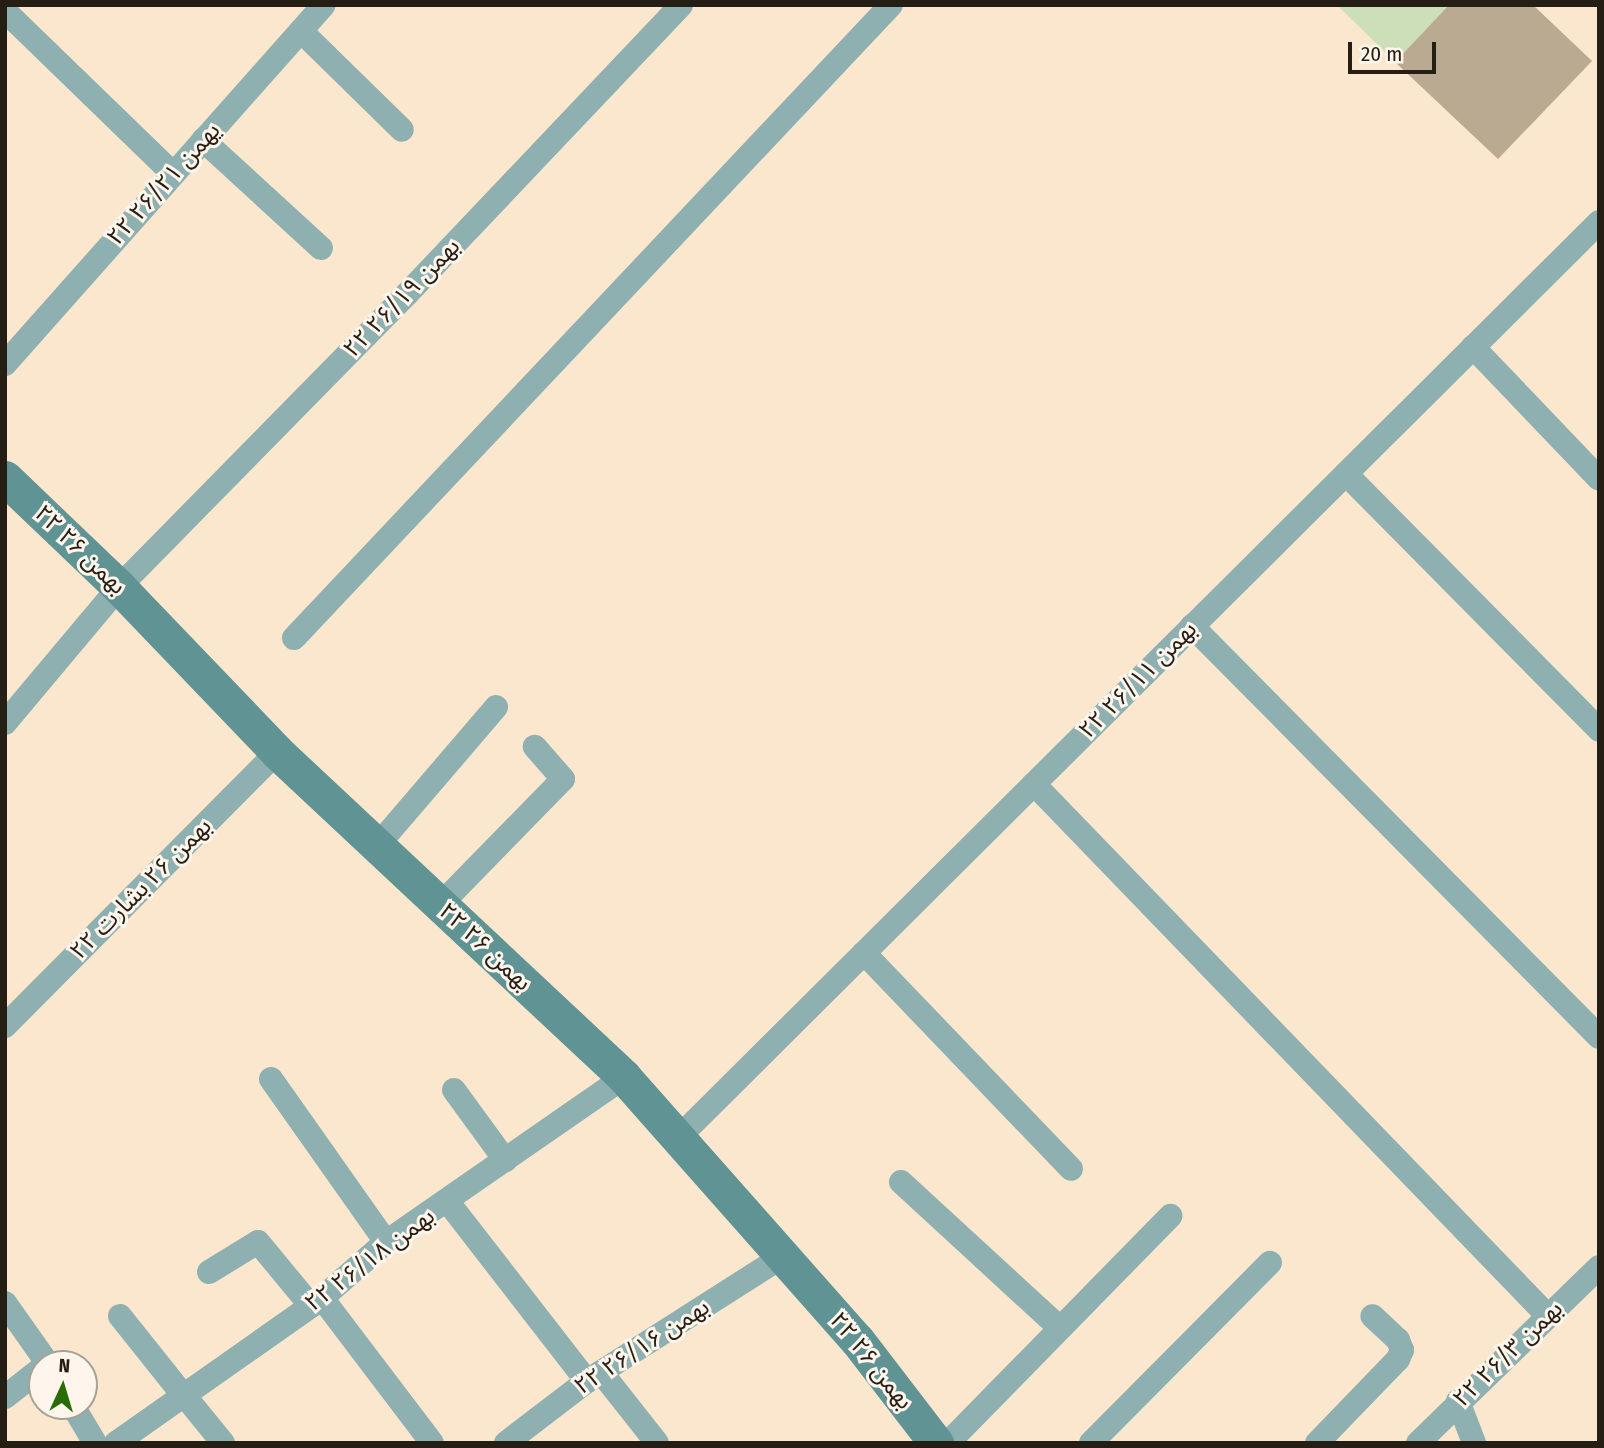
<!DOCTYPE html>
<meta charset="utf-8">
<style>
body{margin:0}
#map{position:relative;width:1604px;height:1448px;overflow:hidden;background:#fbe6ce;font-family:"Fira Sans Condensed","Noto Sans Arabic",sans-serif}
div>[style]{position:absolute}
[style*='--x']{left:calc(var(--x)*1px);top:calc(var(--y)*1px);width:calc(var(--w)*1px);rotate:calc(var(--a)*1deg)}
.green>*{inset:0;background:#cddfb8}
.building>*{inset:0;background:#baaa91}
.street>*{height:24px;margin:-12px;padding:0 12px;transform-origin:12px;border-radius:12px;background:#8eb0b0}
.secondary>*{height:35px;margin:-17.5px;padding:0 17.5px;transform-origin:17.5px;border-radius:17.5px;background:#609393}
span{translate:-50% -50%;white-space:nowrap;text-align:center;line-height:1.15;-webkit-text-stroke:6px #fef6ec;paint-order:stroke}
.street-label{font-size:24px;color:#251e15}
.frame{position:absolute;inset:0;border:7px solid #251e15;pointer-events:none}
.north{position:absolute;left:28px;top:1350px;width:70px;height:70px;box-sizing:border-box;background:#fef6ec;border:2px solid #a7a096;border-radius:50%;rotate:4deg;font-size:19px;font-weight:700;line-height:28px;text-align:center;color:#251e15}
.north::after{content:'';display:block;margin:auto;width:24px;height:32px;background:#276c06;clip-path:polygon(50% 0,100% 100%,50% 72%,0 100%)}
.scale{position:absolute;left:1348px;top:42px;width:88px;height:32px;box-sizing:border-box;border:4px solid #251e15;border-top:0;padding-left:9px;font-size:21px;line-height:24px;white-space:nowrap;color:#251e15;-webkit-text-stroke:5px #fef6ec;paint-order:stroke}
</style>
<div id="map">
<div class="green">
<div style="clip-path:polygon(1337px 5px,1449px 5px,1395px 62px)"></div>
</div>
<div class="building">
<div style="clip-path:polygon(1449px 5px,1533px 5px,1592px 61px,1498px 159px,1395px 62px)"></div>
</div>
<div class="street">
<div style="--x:5;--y:11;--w:233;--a:44.1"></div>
<div style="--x:301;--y:31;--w:141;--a:44.4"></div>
<div style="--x:203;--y:140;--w:160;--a:42.5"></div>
<div style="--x:1473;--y:347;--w:182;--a:46.3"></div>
<div style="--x:5;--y:364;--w:480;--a:-48.4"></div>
<div style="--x:1346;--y:474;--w:360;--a:45.3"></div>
<div style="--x:1192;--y:626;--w:578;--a:45.28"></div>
<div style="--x:294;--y:638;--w:870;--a:-46.68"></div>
<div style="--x:5;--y:723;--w:177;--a:-50"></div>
<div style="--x:119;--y:587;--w:411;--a:-45.5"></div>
<div style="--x:407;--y:294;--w:398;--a:-46.5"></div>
<div style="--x:1034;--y:784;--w:740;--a:45.99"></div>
<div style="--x:377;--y:846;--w:183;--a:-49.4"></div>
<div style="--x:440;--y:905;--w:176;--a:-45.7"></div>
<div style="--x:563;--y:779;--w:43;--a:-131.2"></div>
<div style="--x:864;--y:953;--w:299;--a:46.2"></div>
<div style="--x:5;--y:1026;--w:386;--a:-45.2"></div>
<div style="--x:271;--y:1079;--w:199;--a:54.8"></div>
<div style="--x:454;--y:1090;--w:87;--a:53.9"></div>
<div style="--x:678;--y:1138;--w:1299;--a:-44.84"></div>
<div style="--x:901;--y:1182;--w:216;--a:42.6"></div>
<div style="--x:448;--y:1202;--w:227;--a:52.2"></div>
<div style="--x:209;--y:1272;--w:57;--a:-31.5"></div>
<div style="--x:258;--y:1242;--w:83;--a:50.4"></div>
<div style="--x:322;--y:1298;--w:182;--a:52.8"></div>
<div style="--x:5;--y:1303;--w:75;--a:54.8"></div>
<div style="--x:120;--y:1316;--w:101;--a:51.4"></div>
<div style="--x:601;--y:1372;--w:90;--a:51.7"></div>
<div style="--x:184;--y:1395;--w:62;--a:50.9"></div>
<div style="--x:5;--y:1397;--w:47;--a:-38.1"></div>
<div style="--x:1458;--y:1401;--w:45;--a:69.1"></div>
<div style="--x:73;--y:1406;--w:43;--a:59.3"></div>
<div style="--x:116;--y:1443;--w:252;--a:-35.1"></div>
<div style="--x:322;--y:1298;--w:85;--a:-41.2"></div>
<div style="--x:386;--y:1242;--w:290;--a:-34.7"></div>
<div style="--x:506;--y:1443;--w:102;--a:-37.4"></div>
<div style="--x:587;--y:1381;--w:232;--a:-32.5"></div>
<div style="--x:948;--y:1443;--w:318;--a:-45.6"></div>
<div style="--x:1091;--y:1443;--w:254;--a:-45.2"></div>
<div style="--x:1317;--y:1443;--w:117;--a:-46"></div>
<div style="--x:1398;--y:1359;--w:10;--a:-66"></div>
<div style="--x:1402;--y:1350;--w:11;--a:-112"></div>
<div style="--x:1398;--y:1340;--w:35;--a:-137"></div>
<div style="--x:1418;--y:1443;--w:252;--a:-44.2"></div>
</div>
<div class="secondary">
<div style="--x:5;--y:478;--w:158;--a:43.7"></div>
<div style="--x:119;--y:587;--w:228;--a:46.2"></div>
<div style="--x:277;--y:752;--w:475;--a:43.1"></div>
<div style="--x:624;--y:1077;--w:351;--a:48.5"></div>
<div style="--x:857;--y:1340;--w:130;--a:52.5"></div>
</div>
<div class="street-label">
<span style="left:164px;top:184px;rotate:-48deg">۲۲ یهمن ۲۶/۲۱</span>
<span style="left:402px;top:298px;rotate:-46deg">۲۲ بهمن ۲۶/۱۹</span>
<span style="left:80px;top:550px;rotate:44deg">۲۲ بهمن ۲۶</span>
<span style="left:1138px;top:680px;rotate:-45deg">۲۲ بهمن ۲۶/۱۱</span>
<span style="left:141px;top:889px;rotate:-45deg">بهمن ۲۶ بشارت ۲۲</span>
<span style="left:485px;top:947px;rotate:43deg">۲۲ بهمن ۲۶</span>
<span style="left:370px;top:1260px;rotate:-37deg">۲۲ بهمن ۲۶/۱۸</span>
<span style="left:642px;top:1347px;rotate:-33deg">۲۲ بهمن ۲۶/۱۶</span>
<span style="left:1508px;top:1354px;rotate:-44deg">۲۲ بهمن ۲۶/۳</span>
<span style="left:871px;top:1361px;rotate:51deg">۲۲ بهمن ۲۶</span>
</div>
<div class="frame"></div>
<div class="north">N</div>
<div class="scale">20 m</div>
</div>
